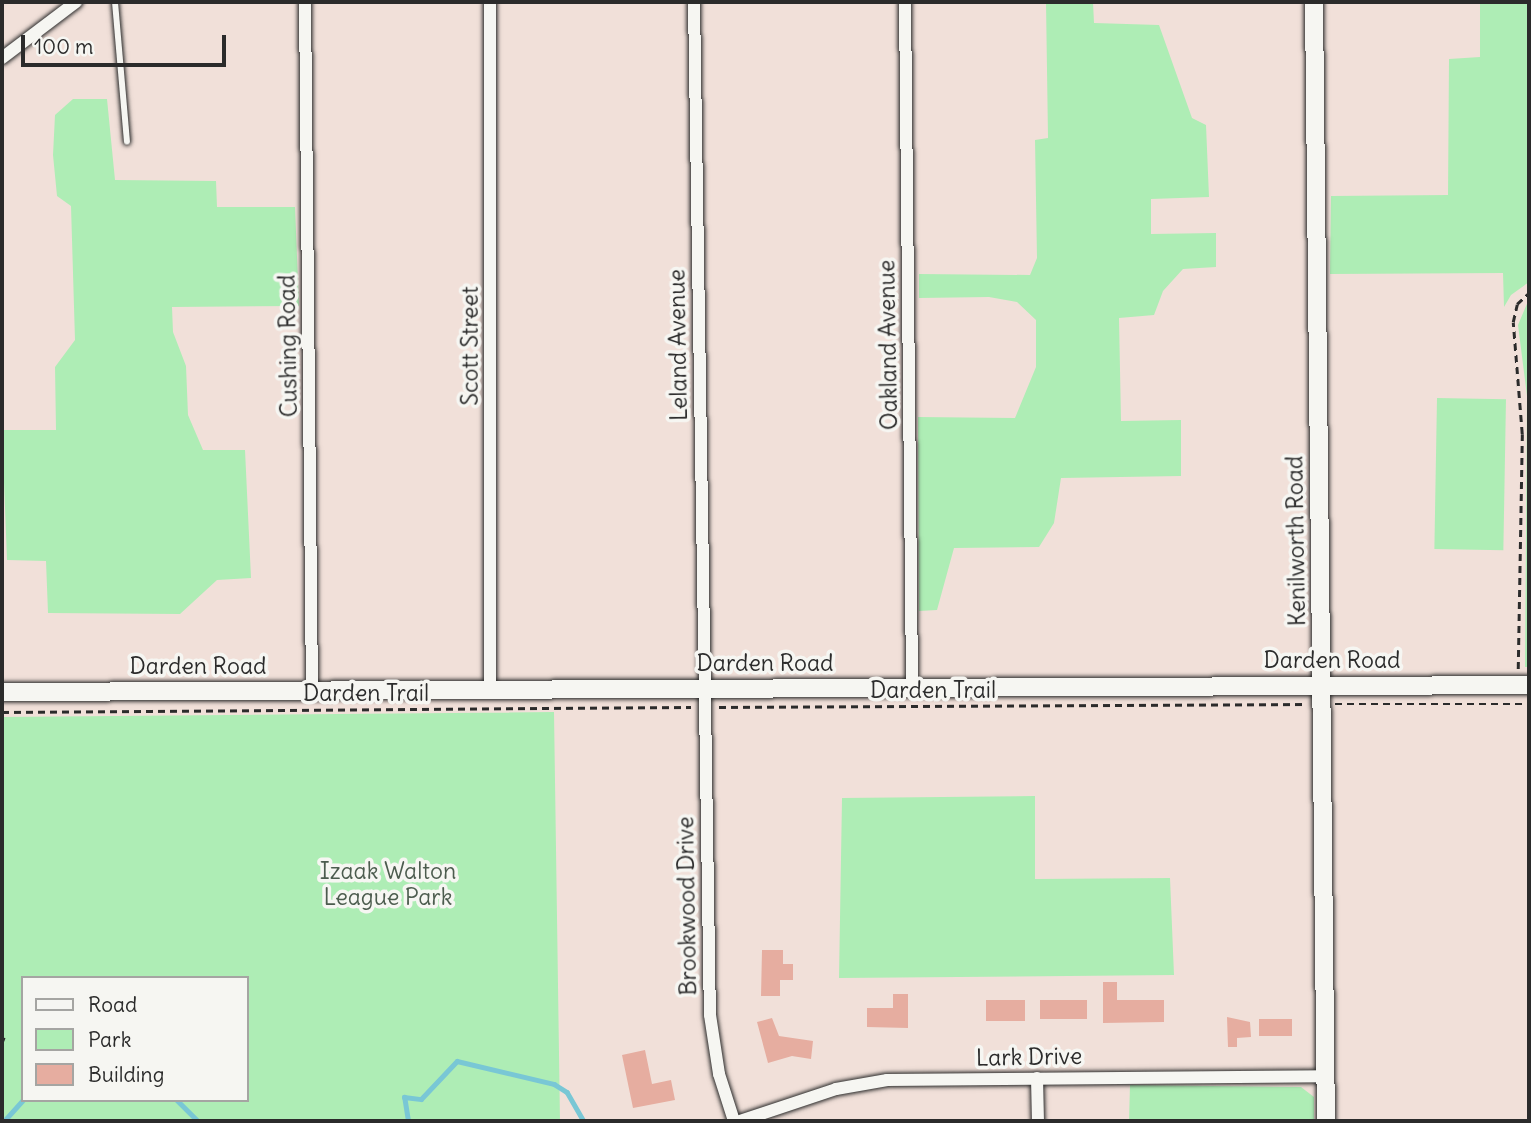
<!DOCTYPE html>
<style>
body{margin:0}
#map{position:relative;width:1531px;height:1123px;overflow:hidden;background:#f1e0d9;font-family:Delius,sans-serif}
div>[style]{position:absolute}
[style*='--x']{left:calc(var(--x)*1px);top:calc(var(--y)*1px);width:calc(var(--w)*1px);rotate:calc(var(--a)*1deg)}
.green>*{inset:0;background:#aeedb5;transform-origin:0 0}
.stream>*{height:4.5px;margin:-2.25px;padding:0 2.25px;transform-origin:2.25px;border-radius:2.25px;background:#79c7d5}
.building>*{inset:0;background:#e6ada0;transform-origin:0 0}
.path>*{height:2.5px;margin-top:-1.25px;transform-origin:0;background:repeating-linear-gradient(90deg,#2b2b2b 0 7px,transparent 0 12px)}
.roads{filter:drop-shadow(0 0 2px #2b2b2b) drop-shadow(0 0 2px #2b2b2b)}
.lane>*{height:6px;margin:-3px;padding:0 3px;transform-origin:3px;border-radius:3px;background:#f6f6f2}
.street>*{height:12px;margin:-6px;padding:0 6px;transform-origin:6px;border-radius:6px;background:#f6f6f2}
.secondary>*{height:18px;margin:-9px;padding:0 9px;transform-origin:9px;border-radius:9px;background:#f6f6f2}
span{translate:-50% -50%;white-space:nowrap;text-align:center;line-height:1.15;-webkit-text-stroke:7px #f6f6f2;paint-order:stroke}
.street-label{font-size:23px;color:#2b2b2b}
.park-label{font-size:23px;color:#4c5c4e}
.frame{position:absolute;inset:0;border:4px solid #2b2b2b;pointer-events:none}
.legend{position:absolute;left:21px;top:976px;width:228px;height:126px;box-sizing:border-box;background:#f6f6f2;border:2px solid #a5a5a2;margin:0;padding:9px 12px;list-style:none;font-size:21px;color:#2b2b2b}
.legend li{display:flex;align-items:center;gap:14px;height:35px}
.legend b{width:35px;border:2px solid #a5a5a2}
.scale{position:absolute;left:21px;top:35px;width:205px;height:32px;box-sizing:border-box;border:4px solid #2b2b2b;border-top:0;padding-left:9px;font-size:21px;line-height:24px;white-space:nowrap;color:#2b2b2b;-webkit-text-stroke:5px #f6f6f2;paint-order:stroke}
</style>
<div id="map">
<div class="green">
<div style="clip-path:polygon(1046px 2px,1093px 2px,1094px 23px,1159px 25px,1192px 118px,1206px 125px,1209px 197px,1151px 199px,1151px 234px,1216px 233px,1216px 267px,1183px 269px,1163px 291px,1154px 315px,1119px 318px,1121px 421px,1181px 420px,1181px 476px,1061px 478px,1054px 523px,1039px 547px,954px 548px,937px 610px,919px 611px,918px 417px,1015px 418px,1036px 367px,1036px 320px,1017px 302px,989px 297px,919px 298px,919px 274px,1030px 275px,1037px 258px,1035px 140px,1048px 138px)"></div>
<div style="clip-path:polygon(1480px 2px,1529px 2px,1529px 282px,1511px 295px,1504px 307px,1503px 273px,1330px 274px,1331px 196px,1448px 195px,1449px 59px,1480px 57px)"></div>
<div style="clip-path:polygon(73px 99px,107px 99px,115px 180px,216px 181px,217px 207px,295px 207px,299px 306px,172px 307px,173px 332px,186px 366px,188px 415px,203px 450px,245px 450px,251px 578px,217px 580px,180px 614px,48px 613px,46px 561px,7px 560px,2px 430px,56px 430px,55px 367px,75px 340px,71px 206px,57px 196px,53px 155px,55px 115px)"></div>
<div style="clip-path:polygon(1529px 299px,1529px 667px,1525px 667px,1527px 396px,1518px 325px)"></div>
<div style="left:1437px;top:398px;width:69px;height:151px;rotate:1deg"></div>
<div style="clip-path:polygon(evenodd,554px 712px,560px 1121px,2px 1121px,2px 717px,554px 712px,23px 978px,247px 978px,247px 1100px,23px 1100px,23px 978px)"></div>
<div style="clip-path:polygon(1035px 796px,1035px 879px,1170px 878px,1174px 975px,839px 978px,842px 798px)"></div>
<div style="clip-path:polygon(1130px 1085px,1301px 1087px,1314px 1097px,1314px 1121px,1129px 1121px)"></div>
</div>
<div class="stream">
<div style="--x:121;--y:978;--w:9;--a:0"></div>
<div style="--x:177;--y:1100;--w:30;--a:45"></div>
<div style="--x:4;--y:1121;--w:28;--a:-48"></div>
<div style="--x:408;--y:1121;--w:24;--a:-99"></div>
<div style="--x:404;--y:1097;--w:17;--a:7"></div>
<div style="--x:421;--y:1099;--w:52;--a:-46.5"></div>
<div style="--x:457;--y:1061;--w:100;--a:13.3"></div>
<div style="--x:554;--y:1084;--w:15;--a:32"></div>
<div style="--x:567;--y:1092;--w:34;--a:60"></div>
</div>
<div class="building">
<div style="clip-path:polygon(762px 950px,783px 950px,783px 964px,793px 964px,793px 980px,780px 980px,780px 996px,761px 996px)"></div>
<div style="clip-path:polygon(1103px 982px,1117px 982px,1117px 1000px,1164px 1000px,1164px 1022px,1103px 1023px)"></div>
<div style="clip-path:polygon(893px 994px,908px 994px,908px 1028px,867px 1027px,867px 1008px,893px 1008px)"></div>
<div style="left:986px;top:1000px;width:39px;height:21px"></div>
<div style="left:1087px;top:1000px;width:19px;height:47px;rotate:90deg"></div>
<div style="clip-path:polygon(1227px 1017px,1250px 1022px,1251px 1037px,1237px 1038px,1237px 1047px,1228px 1047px)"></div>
<div style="clip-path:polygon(772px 1018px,779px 1036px,813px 1041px,811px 1059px,792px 1056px,768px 1063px,757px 1022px)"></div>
<div style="left:1259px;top:1019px;width:33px;height:17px"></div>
<div style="clip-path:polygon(645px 1050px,652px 1084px,671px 1080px,675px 1100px,633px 1108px,622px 1055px)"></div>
</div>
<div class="path">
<div style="--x:1518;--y:669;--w:235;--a:-89"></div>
<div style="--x:1522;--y:434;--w:112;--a:-94.6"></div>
<div style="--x:1513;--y:322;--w:18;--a:-77"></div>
<div style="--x:1517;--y:304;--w:16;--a:-43"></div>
<div style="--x:1335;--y:704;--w:194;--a:0"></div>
<div style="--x:719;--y:707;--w:588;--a:-0.29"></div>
<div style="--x:2;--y:712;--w:689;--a:-0.42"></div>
<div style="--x:2;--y:1042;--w:5;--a:-68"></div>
</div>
<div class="roads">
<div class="lane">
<div style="--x:115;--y:2;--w:140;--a:85.1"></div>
</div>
<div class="street">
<div style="--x:305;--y:2;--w:688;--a:89.42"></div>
<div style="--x:694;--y:2;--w:1013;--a:89.1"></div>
<div style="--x:710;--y:1015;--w:60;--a:81.3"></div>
<div style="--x:719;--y:1074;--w:49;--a:72.3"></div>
<div style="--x:905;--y:2;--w:685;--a:89.41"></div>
<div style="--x:2;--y:58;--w:93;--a:-37.1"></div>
<div style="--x:490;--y:690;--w:688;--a:-90"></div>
<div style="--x:1037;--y:1078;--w:43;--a:88.7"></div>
<div style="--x:740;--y:1121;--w:101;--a:-18.4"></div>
<div style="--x:836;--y:1089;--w:52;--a:-10"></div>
<div style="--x:887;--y:1080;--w:438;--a:-0.5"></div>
</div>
<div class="secondary">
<div style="--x:1314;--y:2;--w:1119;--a:89.39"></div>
<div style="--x:2;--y:692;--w:1527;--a:-0.26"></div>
</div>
</div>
<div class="street-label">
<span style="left:678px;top:345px;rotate:-91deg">Leland Avenue</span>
<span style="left:888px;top:345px;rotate:-91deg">Oakland Avenue</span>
<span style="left:288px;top:346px;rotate:-91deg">Cushing Road</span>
<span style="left:470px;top:346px;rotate:-90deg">Scott Street</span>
<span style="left:1296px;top:541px;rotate:-91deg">Kenilworth Road</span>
<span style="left:1332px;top:660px">Darden Road</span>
<span style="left:765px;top:663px">Darden Road</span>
<span style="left:198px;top:666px">Darden Road</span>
<span style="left:933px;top:690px">Darden Trail</span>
<span style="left:366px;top:693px">Darden Trail</span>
<span style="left:687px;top:906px;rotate:-91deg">Brookwood Drive</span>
<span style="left:1029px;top:1057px;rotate:-1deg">Lark Drive</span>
</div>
<div class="park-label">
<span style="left:388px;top:884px">Izaak Walton<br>League Park</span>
</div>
<div class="frame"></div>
<ul class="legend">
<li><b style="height:9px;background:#f6f6f2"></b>Road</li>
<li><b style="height:19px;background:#aeedb5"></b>Park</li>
<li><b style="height:19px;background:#e6ada0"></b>Building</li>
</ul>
<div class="scale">100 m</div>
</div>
